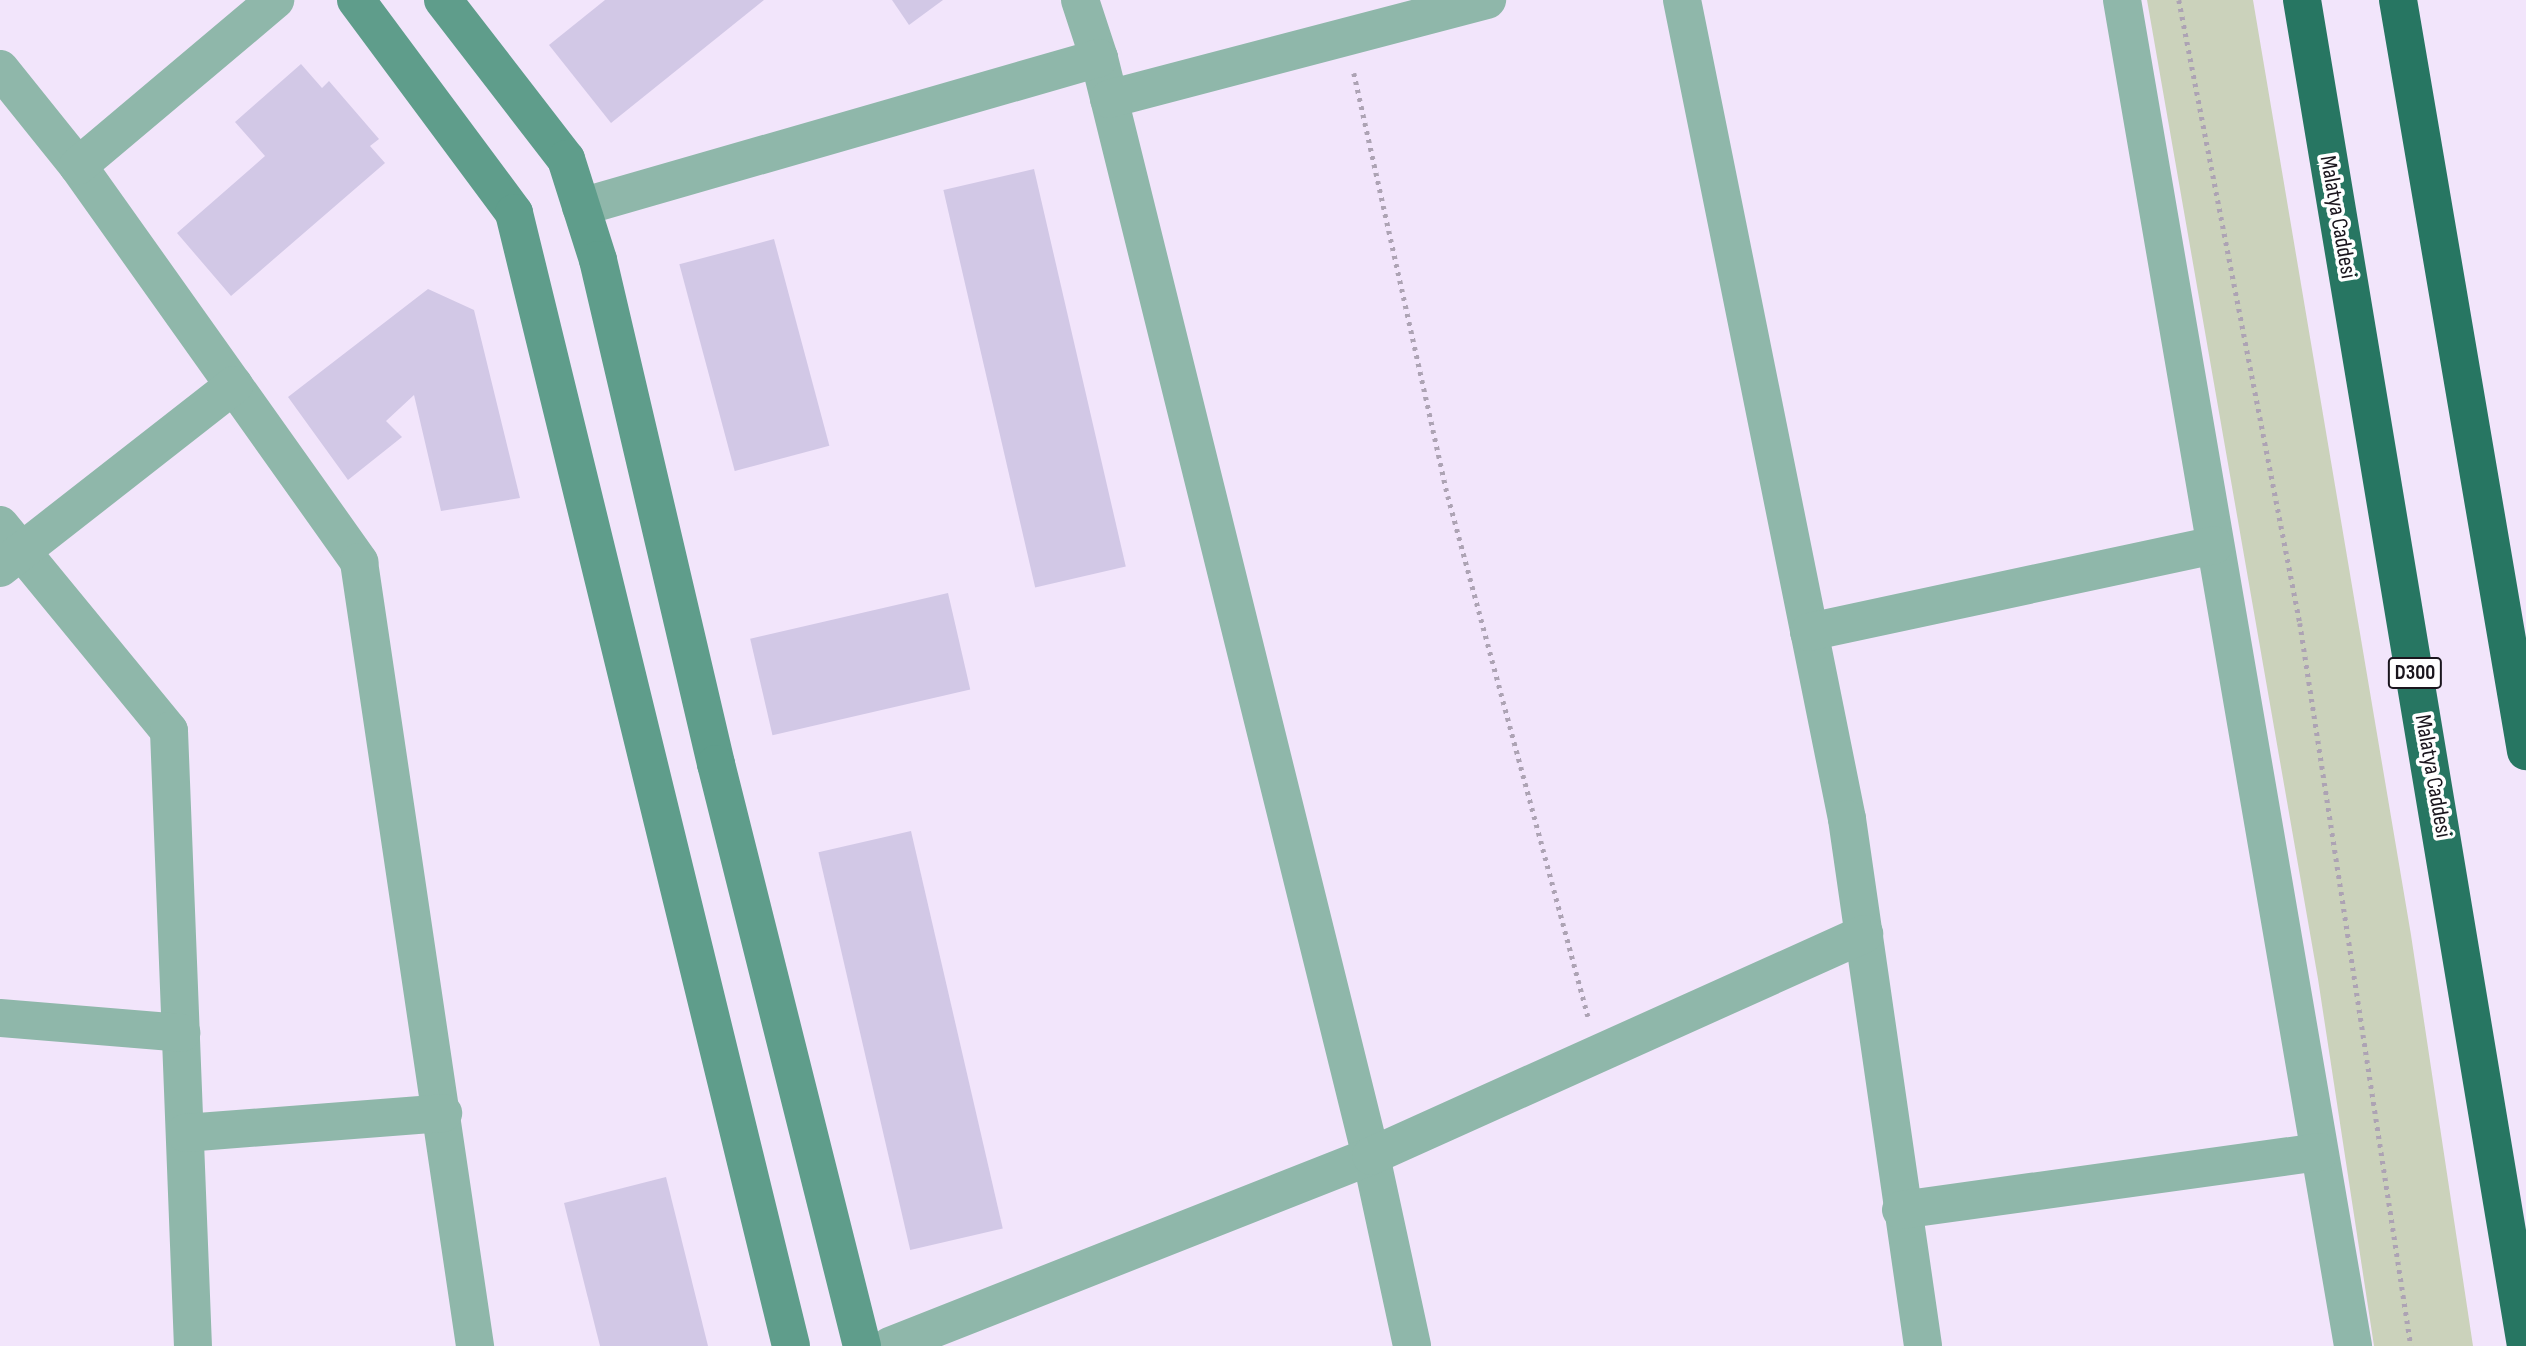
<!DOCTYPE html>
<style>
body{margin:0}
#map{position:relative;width:2526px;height:1346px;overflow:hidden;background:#f2e5fb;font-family:"Sofia Sans Condensed",sans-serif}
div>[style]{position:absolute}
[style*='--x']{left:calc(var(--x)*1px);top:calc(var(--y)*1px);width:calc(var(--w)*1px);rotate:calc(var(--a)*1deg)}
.green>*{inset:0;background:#cbd2bb}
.building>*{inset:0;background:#d2c8e6;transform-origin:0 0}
.path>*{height:4.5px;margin-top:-2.25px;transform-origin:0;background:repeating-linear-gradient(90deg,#ada3b4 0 3.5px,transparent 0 8.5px)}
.street>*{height:38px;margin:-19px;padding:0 19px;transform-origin:19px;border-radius:19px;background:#8fb7aa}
.secondary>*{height:38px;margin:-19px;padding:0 19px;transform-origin:19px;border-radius:19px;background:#5f9d8b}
.highway>*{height:38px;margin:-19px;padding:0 19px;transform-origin:19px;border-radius:19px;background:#277662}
span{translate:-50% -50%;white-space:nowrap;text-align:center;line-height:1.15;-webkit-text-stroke:7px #fff;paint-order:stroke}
.shield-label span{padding:2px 5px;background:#fff;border:2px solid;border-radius:5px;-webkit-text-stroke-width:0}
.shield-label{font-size:21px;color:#1a151d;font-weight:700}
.street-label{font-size:23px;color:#1a151d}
</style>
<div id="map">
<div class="green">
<div style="clip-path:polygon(2147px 0,2253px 0,2411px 935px,2473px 1346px,2374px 1346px,2318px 979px)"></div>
</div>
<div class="building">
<div style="clip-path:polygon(605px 0,764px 0,611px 123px,549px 45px)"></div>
<div style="clip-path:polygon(892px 0,943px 0,909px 25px)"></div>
<div style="clip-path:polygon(301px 64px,322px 88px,329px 81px,379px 139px,370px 146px,385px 163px,231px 296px,177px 233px,265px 156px,235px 122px)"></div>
<div style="left:1034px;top:169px;width:408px;height:93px;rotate:77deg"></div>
<div style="left:774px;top:239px;width:214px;height:98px;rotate:75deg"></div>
<div style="clip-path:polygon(428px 289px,474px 310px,520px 498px,441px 511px,414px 395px,386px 421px,402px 437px,348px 480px,288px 397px)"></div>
<div style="left:948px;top:593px;width:99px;height:203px;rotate:77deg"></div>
<div style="left:911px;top:831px;width:408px;height:95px;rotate:77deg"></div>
<div style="clip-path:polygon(666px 1177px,708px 1346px,600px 1346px,564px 1203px)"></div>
</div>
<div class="path">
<div style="--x:2179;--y:0;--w:635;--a:79.01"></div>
<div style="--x:2300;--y:623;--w:731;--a:81.27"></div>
<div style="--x:1354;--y:73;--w:433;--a:77.5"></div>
<div style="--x:1448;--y:496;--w:539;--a:74.93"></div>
</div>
<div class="street">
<div style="--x:1080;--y:0;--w:61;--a:71.9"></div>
<div style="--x:1099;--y:58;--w:1131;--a:76.09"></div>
<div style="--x:1371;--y:1156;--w:194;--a:77.8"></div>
<div style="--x:1682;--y:0;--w:835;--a:78.61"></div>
<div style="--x:1847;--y:819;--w:532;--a:81.79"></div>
<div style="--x:2122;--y:0;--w:1366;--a:80.26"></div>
<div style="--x:0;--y:69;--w:124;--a:51.2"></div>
<div style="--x:78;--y:166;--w:486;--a:54.6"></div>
<div style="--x:359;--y:562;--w:793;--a:81.58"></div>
<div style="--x:1109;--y:99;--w:391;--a:-14.7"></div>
<div style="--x:78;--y:166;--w:258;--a:-40.1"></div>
<div style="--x:581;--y:207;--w:539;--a:-16.05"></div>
<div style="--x:0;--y:525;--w:266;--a:50.6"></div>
<div style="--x:169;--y:731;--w:615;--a:87.77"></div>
<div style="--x:0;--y:568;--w:297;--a:-38"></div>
<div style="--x:1809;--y:632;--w:414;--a:-12.1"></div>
<div style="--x:0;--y:1018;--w:182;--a:4.7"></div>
<div style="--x:185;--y:1133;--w:259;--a:-4.4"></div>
<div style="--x:1901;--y:1210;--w:422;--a:-7.9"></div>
<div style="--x:890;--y:1346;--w:517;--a:-21.55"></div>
<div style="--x:1371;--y:1156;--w:541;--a:-24.24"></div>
</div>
<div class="secondary">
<div style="--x:356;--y:0;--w:265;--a:53.4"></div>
<div style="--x:514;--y:213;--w:1166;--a:76.26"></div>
<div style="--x:443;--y:0;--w:201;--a:52.3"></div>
<div style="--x:566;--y:159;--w:106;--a:72.4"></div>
<div style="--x:598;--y:260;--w:518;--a:76.82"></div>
<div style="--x:716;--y:764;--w:600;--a:75.92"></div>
</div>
<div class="highway">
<div style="--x:2302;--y:0;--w:1365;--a:80.55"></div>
<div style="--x:2398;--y:0;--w:762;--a:80.33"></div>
</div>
<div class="shield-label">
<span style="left:2415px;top:673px">D300</span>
</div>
<div class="street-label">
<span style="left:2338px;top:217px;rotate:80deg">Malatya Caddesi</span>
<span style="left:2433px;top:776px;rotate:80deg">Malatya Caddesi</span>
</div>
</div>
